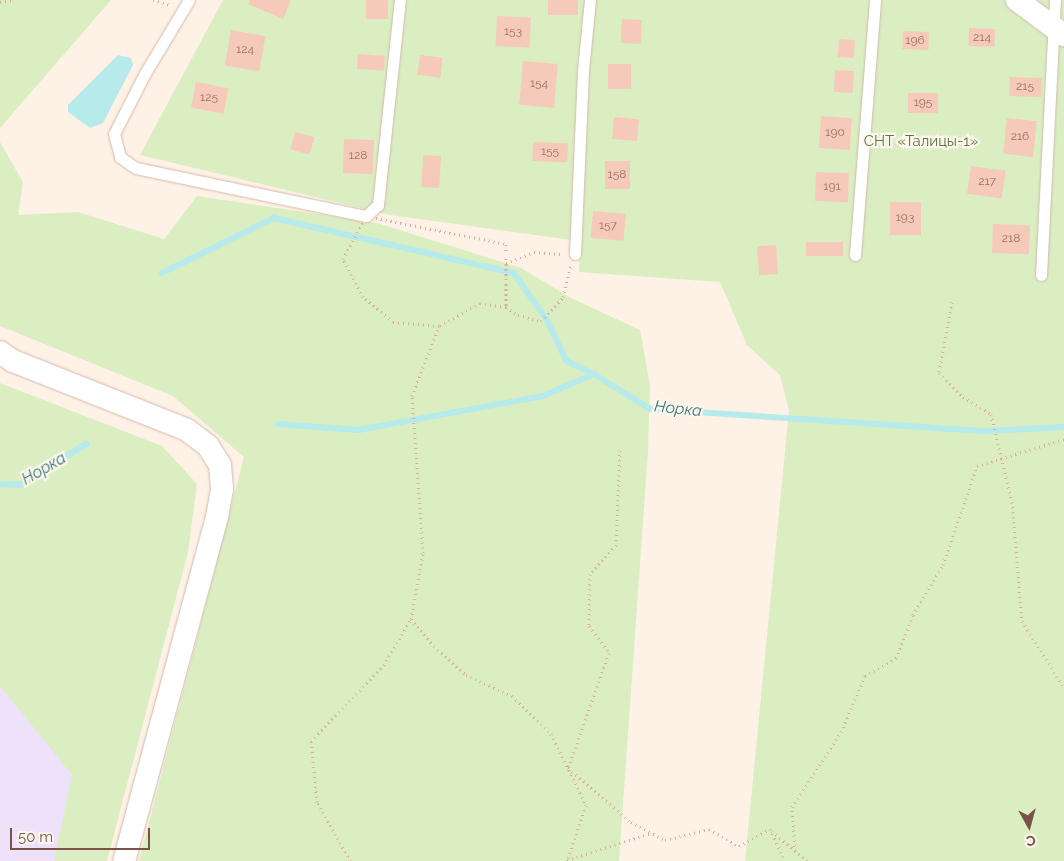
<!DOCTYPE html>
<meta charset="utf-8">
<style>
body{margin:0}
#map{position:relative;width:1064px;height:861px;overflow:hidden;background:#fef1e5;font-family:Raleway,sans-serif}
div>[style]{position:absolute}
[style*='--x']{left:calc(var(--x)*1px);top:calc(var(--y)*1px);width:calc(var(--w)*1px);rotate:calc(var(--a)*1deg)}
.education>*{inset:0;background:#eee2fb}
.green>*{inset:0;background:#daeec2}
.water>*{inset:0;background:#b7eaea}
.stream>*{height:5.5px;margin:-2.75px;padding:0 2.75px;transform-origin:2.75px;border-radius:2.75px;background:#b7eaea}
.building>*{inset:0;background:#f6caba;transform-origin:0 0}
.path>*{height:3px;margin-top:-1.5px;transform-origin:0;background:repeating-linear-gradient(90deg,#dcac9d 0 1px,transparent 0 5px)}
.roads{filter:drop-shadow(0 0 1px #d4b9ac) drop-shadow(0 0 1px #d4b9ac)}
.service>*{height:11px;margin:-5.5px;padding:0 5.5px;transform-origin:5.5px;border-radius:5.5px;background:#fff}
.minor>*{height:22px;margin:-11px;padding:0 11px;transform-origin:11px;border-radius:11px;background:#fff}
span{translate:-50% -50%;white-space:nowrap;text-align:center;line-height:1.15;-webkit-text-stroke:4.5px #fff6ed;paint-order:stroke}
.number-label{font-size:12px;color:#997064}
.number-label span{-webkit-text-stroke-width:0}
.park-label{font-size:15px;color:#577b3c}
.water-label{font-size:16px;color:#367779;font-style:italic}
.north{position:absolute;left:1004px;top:801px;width:50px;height:50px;-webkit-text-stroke:4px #fff6ed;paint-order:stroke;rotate:173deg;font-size:14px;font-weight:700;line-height:20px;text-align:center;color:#7a5247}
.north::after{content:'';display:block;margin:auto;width:18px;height:22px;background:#7a5247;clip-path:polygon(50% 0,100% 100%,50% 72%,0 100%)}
.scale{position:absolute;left:10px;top:828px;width:140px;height:22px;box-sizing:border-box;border:2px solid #7a5247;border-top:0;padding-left:6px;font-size:15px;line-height:18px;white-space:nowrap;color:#7a5247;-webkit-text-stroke:4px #fff6ed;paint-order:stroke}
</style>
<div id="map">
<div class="education">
<div style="clip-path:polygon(0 614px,67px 652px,96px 861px,0 861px)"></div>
</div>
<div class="green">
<div style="clip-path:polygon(0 0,111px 0,0 128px)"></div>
<div style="clip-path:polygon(223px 0,1064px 0,1064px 861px,745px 861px,789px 410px,780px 375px,747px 345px,720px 282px,579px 272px,580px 241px,390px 215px,140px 155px)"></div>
<div style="clip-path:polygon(0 142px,23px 182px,18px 215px,78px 212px,164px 239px,197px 196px,377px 223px,521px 268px,571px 298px,640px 330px,650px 385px,648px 451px,619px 861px,139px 861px,244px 457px,173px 396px,0 326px)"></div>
<div style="clip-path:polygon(0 383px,162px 446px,197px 484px,188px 552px,107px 861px,54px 861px,72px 775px,0 686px)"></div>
</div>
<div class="water">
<div style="clip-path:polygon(118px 55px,131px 58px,133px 65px,103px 123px,90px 128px,68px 112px,68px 105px)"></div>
</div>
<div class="stream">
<div style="--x:162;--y:273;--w:125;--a:-26.2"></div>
<div style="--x:274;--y:218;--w:246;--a:12.9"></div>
<div style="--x:514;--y:273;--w:55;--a:54.6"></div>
<div style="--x:546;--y:318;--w:48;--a:64"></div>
<div style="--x:567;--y:361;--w:30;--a:26"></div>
<div style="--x:278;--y:424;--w:80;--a:4.3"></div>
<div style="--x:358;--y:430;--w:188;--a:-10.4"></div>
<div style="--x:543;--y:396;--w:56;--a:-23.3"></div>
<div style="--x:594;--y:374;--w:67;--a:31.6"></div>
<div style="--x:651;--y:409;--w:336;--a:3.8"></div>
<div style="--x:986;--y:431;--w:78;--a:-2.9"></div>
<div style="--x:0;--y:484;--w:20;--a:3"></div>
<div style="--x:20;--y:485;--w:78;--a:-31.8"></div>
</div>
<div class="building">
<div style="clip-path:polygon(250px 0,291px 0,283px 19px,248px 4px)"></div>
<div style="left:366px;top:0;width:22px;height:19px"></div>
<div style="left:548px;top:0;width:30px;height:15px"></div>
<div style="left:497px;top:16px;width:34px;height:30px;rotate:3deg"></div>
<div style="left:622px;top:19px;width:20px;height:24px;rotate:3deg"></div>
<div style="left:969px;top:28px;width:26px;height:18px;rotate:2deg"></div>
<div style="left:231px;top:30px;width:35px;height:36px;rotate:10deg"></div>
<div style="left:903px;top:31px;width:26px;height:18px;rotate:2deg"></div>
<div style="left:839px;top:39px;width:16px;height:18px;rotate:4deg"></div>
<div style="left:358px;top:54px;width:27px;height:15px;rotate:4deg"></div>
<div style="left:420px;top:55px;width:23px;height:20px;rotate:7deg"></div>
<div style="left:523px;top:61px;width:35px;height:44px;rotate:5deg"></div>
<div style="left:608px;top:64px;width:23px;height:25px"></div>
<div style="left:835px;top:70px;width:19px;height:22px;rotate:3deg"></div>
<div style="left:1010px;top:77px;width:32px;height:19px;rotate:2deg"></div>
<div style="left:196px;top:82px;width:33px;height:26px;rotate:11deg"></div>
<div style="left:908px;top:93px;width:30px;height:20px"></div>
<div style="left:821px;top:116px;width:31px;height:32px;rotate:4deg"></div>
<div style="left:614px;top:117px;width:25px;height:22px;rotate:5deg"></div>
<div style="left:1007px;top:118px;width:30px;height:36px;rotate:6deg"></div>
<div style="left:295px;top:132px;width:20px;height:18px;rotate:15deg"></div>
<div style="left:344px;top:139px;width:30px;height:34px;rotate:2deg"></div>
<div style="left:533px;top:142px;width:35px;height:19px;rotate:2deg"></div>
<div style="left:423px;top:155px;width:18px;height:32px;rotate:3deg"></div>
<div style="left:605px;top:161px;width:25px;height:28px"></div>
<div style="left:971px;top:166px;width:35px;height:28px;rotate:8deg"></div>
<div style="left:816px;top:172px;width:33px;height:29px;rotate:2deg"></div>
<div style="left:890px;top:202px;width:31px;height:33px"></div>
<div style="left:593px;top:211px;width:33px;height:27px;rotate:5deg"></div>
<div style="left:993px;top:224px;width:37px;height:29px;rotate:2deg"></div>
<div style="left:843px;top:242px;width:14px;height:37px;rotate:90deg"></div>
<div style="left:776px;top:245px;width:29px;height:19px;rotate:86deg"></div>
</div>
<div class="path">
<div style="--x:153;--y:0;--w:18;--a:16"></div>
<div style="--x:0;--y:2;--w:15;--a:-8"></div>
<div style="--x:366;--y:216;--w:143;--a:11.3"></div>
<div style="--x:506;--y:244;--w:63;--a:90"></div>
<div style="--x:506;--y:307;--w:26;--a:-171"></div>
<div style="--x:480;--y:303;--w:47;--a:150.7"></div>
<div style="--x:439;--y:326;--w:46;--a:-175"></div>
<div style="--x:393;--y:322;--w:39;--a:-140"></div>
<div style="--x:363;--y:297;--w:43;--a:-117.8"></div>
<div style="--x:343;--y:259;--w:49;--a:-61.9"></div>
<div style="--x:506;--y:263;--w:30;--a:-21"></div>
<div style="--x:534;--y:252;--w:27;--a:4"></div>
<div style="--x:952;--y:302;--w:72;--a:100.4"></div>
<div style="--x:939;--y:373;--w:34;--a:45"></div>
<div style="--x:963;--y:397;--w:33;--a:31"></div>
<div style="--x:991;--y:414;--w:90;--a:76.6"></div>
<div style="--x:1012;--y:502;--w:119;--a:85.2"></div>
<div style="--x:1022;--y:621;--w:79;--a:57.9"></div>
<div style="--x:506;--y:307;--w:14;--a:34"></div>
<div style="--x:518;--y:315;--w:24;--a:15"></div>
<div style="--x:541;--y:321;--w:33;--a:-47"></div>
<div style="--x:563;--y:297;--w:32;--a:-76"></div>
<div style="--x:620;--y:450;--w:95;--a:92.4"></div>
<div style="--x:616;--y:545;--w:39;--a:132"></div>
<div style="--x:590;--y:574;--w:52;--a:91.1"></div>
<div style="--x:589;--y:626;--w:34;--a:53"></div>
<div style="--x:609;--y:653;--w:122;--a:109.6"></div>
<div style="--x:568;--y:768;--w:83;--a:40.6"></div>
<div style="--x:631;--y:822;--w:38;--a:28"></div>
<div style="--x:665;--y:840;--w:45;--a:-14"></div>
<div style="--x:709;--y:829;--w:34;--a:30"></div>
<div style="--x:739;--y:846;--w:35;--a:-29"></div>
<div style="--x:770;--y:829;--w:35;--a:65"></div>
<div style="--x:411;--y:619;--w:35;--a:50"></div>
<div style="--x:434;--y:646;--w:43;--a:42.2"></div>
<div style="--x:466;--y:675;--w:51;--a:24.5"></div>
<div style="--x:512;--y:696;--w:54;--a:44.3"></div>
<div style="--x:551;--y:734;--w:79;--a:63.8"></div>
<div style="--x:586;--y:805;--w:59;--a:108.7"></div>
<div style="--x:772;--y:831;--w:46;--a:40.6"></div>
<div style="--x:795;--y:851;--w:44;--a:-93.9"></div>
<div style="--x:792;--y:807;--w:90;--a:-56.8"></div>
<div style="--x:841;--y:732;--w:61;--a:-66.8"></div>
<div style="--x:865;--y:676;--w:36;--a:-30"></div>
<div style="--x:896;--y:658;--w:46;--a:-68.4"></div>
<div style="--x:913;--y:615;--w:58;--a:-59"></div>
<div style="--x:943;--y:565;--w:105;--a:-71"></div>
<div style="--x:977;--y:466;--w:91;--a:-17.2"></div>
<div style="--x:567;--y:860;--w:88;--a:-17.8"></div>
<div style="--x:350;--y:861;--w:68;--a:-119.2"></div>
<div style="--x:317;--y:802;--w:61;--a:-95.6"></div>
<div style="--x:311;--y:741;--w:105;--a:-46.2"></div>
<div style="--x:384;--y:665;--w:53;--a:-59.6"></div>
<div style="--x:411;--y:619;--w:67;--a:-79.7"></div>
<div style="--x:423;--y:553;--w:157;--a:-94"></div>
<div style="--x:412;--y:396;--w:75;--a:-68.9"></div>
</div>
<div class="roads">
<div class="service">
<div style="--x:189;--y:0;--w:87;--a:121"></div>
<div style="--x:144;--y:75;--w:66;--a:117"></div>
<div style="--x:114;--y:134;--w:24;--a:75"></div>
<div style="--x:120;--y:157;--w:19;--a:35"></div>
<div style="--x:136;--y:168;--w:235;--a:11.8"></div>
<div style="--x:366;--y:216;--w:16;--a:-43"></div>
<div style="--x:378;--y:205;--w:206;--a:-83.9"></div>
<div style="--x:575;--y:254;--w:184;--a:-87.5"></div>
<div style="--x:583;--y:70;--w:70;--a:-84.3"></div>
<div style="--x:855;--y:255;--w:256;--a:-85.5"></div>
<div style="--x:1041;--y:275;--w:275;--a:-87.1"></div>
</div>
<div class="minor">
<div style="--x:1017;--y:0;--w:59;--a:36.7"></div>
<div style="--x:0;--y:352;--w:16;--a:35"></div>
<div style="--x:13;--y:361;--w:187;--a:21.6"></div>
<div style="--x:187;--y:430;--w:26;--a:37"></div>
<div style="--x:208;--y:446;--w:22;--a:58"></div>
<div style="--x:220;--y:465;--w:24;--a:85"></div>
<div style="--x:222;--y:489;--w:28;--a:100"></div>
<div style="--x:217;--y:517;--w:356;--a:105.1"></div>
</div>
</div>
<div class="number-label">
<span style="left:513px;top:32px">153</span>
<span style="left:982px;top:38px">214</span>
<span style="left:915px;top:41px">196</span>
<span style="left:245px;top:50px">124</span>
<span style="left:539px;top:84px">154</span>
<span style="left:1025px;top:87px">215</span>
<span style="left:209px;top:98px">125</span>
<span style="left:923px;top:103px">195</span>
<span style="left:835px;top:133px">190</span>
<span style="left:1020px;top:137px">216</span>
<span style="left:550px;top:152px">155</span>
<span style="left:358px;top:156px">128</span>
<span style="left:617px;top:175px">158</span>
<span style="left:987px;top:182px">217</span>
<span style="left:832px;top:187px">191</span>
<span style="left:905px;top:218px">193</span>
<span style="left:608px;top:226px">157</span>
<span style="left:1011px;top:239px">218</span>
</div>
<div class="park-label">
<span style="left:921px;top:142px">СНТ «Талицы-1»</span>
</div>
<div class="water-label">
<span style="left:678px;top:409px;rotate:6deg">Норка</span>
<span style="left:44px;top:469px;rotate:-30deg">Норка</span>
</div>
<div class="north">С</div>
<div class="scale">50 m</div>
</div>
